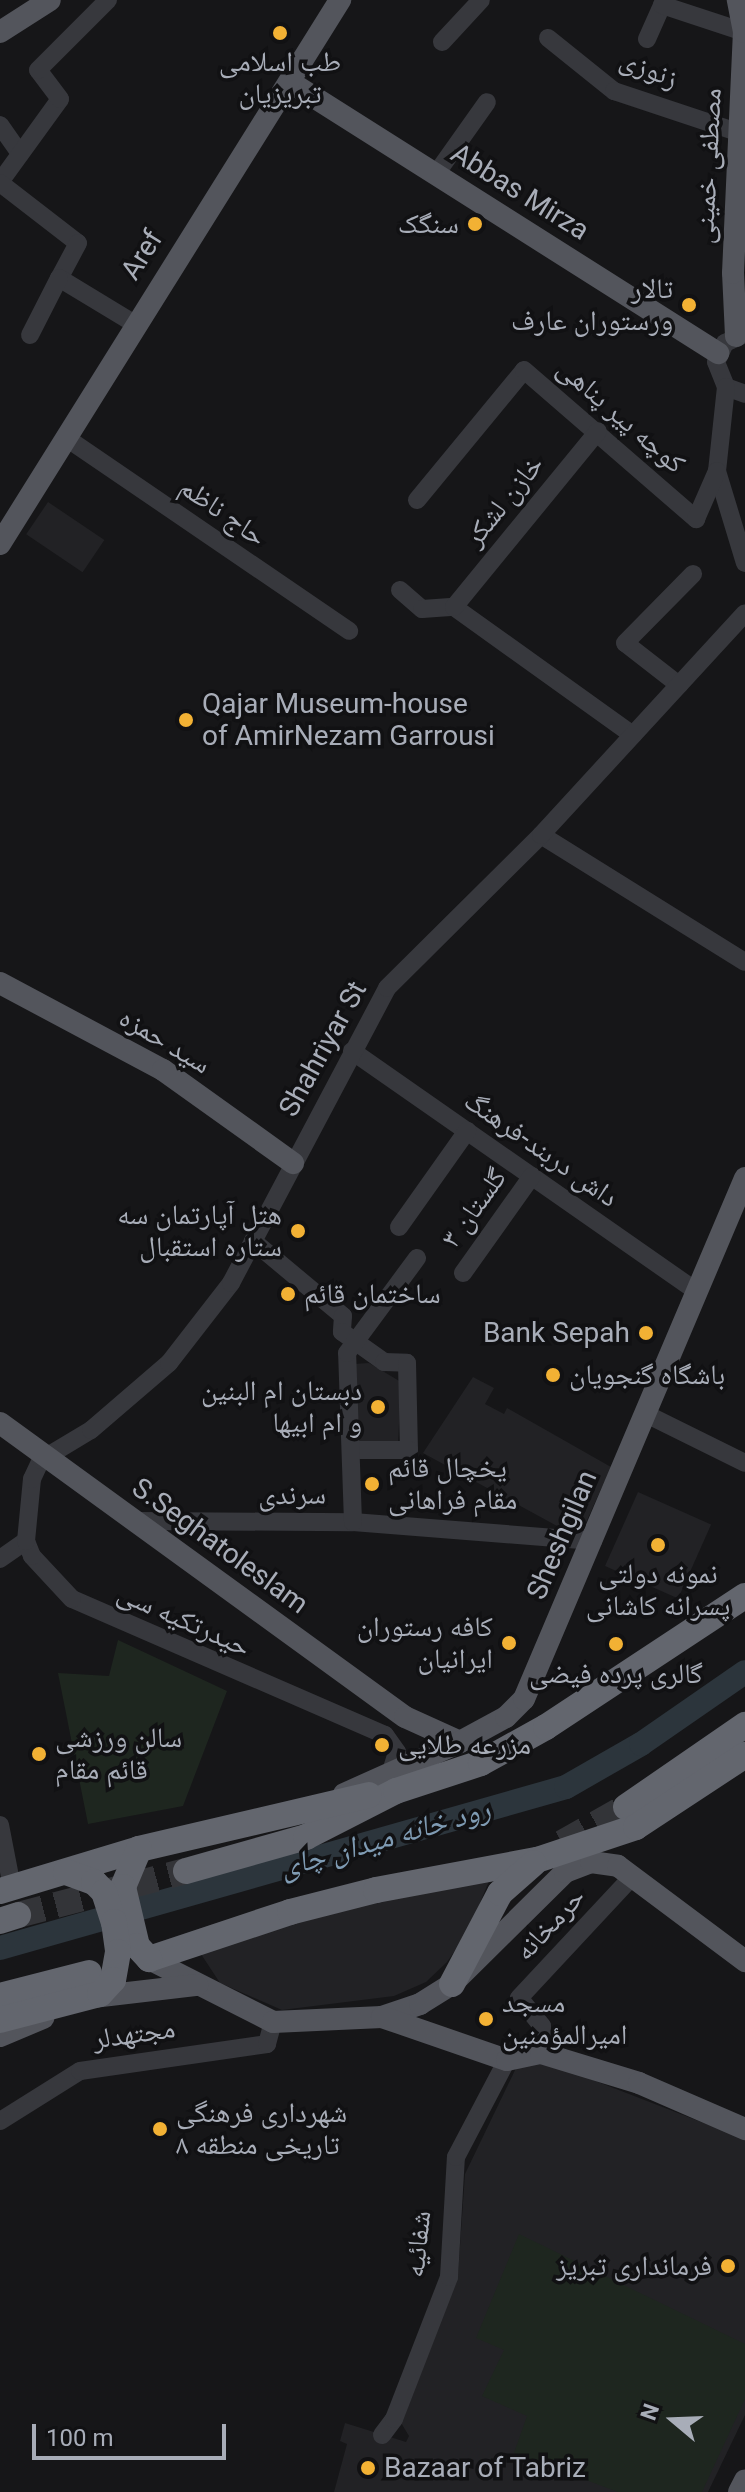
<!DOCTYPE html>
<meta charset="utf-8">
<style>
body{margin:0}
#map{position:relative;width:745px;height:2492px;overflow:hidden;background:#161618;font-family:Roboto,"Noto Naskh Arabic",sans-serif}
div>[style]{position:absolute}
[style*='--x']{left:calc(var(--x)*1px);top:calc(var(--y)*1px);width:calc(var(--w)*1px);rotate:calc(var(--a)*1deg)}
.built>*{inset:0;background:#222225;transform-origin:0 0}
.green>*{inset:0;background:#1e261f}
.river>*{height:24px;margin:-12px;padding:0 12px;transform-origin:12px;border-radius:12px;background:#2c353c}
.highway-tunnel>*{height:26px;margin-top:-13px;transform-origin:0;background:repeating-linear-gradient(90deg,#333438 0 26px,transparent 0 39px)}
.minor>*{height:18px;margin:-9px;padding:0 9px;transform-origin:9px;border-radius:9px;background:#37383d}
.major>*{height:22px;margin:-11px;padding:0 11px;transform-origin:11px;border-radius:11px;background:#53555c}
.highway>*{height:26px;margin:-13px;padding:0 13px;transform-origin:13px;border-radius:13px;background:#63666e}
.highway-bridge>*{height:26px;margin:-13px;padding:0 13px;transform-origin:13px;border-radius:13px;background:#63666e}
.dots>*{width:22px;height:22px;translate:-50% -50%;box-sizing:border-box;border:4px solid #111113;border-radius:50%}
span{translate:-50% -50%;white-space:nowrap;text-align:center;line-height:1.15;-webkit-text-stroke:7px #111113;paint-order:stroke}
.poi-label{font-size:28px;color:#a8adb8}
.right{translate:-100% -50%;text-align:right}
.left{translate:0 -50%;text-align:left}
.street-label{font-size:28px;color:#a8adb8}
.water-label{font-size:30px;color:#7f9bb3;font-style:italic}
.north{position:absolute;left:633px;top:2380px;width:80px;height:80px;-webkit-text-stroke:6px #111113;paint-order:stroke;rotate:289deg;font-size:22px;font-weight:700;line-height:32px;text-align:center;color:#a8adb8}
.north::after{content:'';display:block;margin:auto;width:28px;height:36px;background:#a8adb8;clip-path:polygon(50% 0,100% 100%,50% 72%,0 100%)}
.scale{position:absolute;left:32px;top:2424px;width:194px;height:36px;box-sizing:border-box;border:4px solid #a8adb8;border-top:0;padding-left:10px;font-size:24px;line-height:28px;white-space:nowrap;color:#a8adb8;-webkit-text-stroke:6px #111113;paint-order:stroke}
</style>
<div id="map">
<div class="built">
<div style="left:48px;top:502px;width:68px;height:39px;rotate:34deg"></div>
<div style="clip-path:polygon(369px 1363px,401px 1382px,398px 1445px,356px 1444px,354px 1364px)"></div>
<div style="clip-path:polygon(473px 1377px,494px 1388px,485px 1404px,504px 1414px,507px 1408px,611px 1467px,579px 1538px,423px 1453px)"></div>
<div style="left:638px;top:1492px;width:80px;height:81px;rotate:24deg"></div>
<div style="clip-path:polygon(491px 1876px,468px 1932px,447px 1962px,426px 1982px,394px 1996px,282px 2010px,220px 1983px,199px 1951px,281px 1924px)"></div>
<div style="clip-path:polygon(544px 2061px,745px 2139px,745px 2415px,708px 2492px,334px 2492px,347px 2444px,340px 2441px,345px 2423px,406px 2442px,409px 2436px,400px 2421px,458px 2275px,465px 2174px,517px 2066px)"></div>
</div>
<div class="green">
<div style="clip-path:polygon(118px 1640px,227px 1691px,183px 1806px,88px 1824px,58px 1673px,109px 1676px)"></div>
<div style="clip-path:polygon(519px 2234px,745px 2344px,745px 2399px,702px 2492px,618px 2492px,514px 2453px,527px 2416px,482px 2396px,504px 2350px,476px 2338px)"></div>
</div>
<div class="river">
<div style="--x:0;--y:1948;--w:588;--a:-15.88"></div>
<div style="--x:566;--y:1787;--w:86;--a:-29.8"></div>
<div style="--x:641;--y:1744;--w:126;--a:-34.7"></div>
</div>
<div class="highway-tunnel">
<div style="--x:562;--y:1843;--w:73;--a:-29.4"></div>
<div style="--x:18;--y:1915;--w:174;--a:-14.7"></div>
</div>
<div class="minor">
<div style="--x:548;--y:38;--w:85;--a:38.8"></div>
<div style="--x:614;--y:91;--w:133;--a:18.4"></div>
<div style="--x:647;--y:39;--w:37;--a:-66"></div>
<div style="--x:662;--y:5;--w:86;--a:18.2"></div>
<div style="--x:442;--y:42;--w:57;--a:-47.1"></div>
<div style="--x:0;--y:125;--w:35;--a:55"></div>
<div style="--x:436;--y:174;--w:88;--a:-54.7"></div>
<div style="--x:0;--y:182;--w:102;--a:-54.1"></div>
<div style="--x:60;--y:99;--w:36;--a:-127"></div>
<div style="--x:38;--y:70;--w:99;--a:-45"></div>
<div style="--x:0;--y:183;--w:98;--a:37.6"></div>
<div style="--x:78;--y:243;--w:40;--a:118"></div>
<div style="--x:59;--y:278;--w:89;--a:31.2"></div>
<div style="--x:745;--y:334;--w:22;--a:156"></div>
<div style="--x:725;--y:343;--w:21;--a:115"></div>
<div style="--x:716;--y:362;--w:27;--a:68"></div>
<div style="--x:726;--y:387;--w:20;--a:20"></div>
<div style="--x:30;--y:335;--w:64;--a:-63"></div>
<div style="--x:726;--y:387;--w:84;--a:96.1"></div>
<div style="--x:717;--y:471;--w:96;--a:73.1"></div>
<div style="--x:65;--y:437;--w:344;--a:34.3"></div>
<div style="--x:417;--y:500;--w:168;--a:-50.5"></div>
<div style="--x:524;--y:370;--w:228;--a:40.9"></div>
<div style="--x:696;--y:519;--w:52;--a:-66.4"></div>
<div style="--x:400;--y:590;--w:29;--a:41"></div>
<div style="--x:422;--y:609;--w:32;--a:-4"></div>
<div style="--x:454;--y:607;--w:220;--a:35.6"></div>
<div style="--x:454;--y:607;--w:227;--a:-50.7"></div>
<div style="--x:679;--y:685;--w:68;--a:-142.1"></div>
<div style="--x:625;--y:643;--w:97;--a:-45.4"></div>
<div style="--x:541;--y:835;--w:240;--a:31.9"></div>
<div style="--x:352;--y:1051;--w:421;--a:34.9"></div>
<div style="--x:399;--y:1227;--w:118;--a:-54.7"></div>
<div style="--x:253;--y:1241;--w:117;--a:39.8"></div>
<div style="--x:343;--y:1316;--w:16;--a:94"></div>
<div style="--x:342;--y:1332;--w:52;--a:35.5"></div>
<div style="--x:384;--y:1362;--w:23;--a:2"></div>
<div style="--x:407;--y:1363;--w:87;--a:88.7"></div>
<div style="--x:409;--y:1450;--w:58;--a:180"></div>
<div style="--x:463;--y:1273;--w:119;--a:-54.6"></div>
<div style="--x:646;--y:1414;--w:110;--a:26.3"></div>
<div style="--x:135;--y:1521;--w:218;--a:0.3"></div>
<div style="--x:353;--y:1522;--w:241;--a:4.5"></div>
<div style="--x:353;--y:1522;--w:169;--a:-92"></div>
<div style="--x:347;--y:1353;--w:118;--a:-53.6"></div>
<div style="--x:0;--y:1559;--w:32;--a:-35"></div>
<div style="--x:390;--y:1775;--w:24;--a:-73"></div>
<div style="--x:397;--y:1752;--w:21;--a:-125"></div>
<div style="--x:385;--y:1735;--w:341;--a:-156.5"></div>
<div style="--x:72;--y:1599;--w:59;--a:-132.9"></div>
<div style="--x:32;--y:1556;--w:16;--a:-112"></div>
<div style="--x:26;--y:1541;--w:62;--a:-84.5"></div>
<div style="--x:32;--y:1479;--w:21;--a:-65"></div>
<div style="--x:41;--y:1460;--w:58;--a:-31"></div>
<div style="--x:91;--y:1430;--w:103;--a:-40.7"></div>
<div style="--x:169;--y:1363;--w:101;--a:-52.2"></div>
<div style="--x:231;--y:1283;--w:334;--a:-62.1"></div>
<div style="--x:387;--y:988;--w:217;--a:-44.8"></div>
<div style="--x:541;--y:835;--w:301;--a:-47.4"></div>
<div style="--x:0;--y:1825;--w:63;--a:79"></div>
<div style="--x:541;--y:2053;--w:27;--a:-88"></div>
<div style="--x:542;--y:2026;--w:36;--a:-129"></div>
<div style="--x:519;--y:1998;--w:166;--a:-47"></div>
<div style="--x:0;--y:2121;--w:94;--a:-32"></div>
<div style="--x:80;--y:2071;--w:189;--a:-8.2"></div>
<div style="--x:267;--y:2044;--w:23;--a:-75"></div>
<div style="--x:382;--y:2435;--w:20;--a:-53"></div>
<div style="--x:394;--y:2419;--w:152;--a:-68.8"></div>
<div style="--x:449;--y:2277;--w:120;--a:-86.7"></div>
<div style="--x:456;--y:2157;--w:110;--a:-62.3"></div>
</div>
<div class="major">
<div style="--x:0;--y:32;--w:59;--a:-32.6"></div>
<div style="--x:290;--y:82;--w:507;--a:32.34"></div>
<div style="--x:736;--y:336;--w:63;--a:-92.7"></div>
<div style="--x:733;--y:273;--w:241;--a:-87.4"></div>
<div style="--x:744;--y:32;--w:33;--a:-101"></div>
<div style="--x:0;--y:544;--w:642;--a:-57.99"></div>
<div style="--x:0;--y:983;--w:185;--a:28.1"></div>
<div style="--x:163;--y:1070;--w:160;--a:35.6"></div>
<div style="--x:0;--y:1423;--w:500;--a:35.98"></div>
<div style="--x:405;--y:1717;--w:60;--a:24.4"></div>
<div style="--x:344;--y:1794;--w:127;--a:-24.1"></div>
<div style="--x:460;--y:1742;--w:52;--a:-28.5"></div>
<div style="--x:506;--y:1717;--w:25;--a:-45"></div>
<div style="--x:524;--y:1699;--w:566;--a:-67.01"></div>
<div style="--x:149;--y:1959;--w:139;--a:26.9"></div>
<div style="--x:273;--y:2022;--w:109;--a:-2.6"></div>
<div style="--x:382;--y:2017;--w:40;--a:-18.9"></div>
<div style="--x:420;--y:2004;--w:38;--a:-32"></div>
<div style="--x:452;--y:1984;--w:159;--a:-44.7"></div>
<div style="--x:565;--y:1872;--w:28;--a:-21"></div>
<div style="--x:591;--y:1862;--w:27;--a:8"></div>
<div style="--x:618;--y:1866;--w:159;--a:36.8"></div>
<div style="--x:93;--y:1997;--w:105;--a:-6.6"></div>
<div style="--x:382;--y:2017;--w:132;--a:19"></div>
<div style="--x:507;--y:2060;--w:35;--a:-12"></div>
<div style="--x:541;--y:2053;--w:102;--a:17"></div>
<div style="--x:639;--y:2083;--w:116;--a:23.5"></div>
<div style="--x:0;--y:2036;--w:47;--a:-22.7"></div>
<div style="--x:739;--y:2492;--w:13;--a:-63"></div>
</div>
<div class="highway">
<div style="--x:626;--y:1807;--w:145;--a:-34.6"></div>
<div style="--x:186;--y:1871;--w:125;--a:-15.8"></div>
<div style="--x:306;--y:1837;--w:101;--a:-27.1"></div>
<div style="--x:396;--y:1791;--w:89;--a:-18.2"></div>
<div style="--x:481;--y:1763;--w:74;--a:-29"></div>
<div style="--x:546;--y:1727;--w:238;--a:-33.4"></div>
<div style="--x:0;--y:1891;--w:145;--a:-16.8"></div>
<div style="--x:139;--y:1849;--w:236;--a:-13.2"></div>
<div style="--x:0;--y:1921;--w:19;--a:-18"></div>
<div style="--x:149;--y:1959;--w:149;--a:-18.4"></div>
<div style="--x:290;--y:1912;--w:89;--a:-14.3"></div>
<div style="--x:376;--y:1890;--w:164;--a:-10.6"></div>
<div style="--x:537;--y:1860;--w:104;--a:-18.4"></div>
<div style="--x:636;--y:1827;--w:131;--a:-33.4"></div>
<div style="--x:452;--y:1984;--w:103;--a:-62.2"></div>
<div style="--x:500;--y:1893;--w:45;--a:-41.4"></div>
<div style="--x:0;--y:1996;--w:92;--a:-14.5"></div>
<div style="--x:0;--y:2020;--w:103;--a:-14.6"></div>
</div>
<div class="highway-bridge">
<div style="--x:139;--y:1849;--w:41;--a:112.8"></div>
<div style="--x:123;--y:1887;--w:61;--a:76.7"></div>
<div style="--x:137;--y:1946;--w:18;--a:47"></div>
<div style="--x:66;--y:1872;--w:30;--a:20"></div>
<div style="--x:94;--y:1882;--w:14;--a:45"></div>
<div style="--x:104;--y:1892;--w:32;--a:72"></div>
<div style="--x:114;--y:1922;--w:30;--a:82"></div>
<div style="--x:118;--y:1952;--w:28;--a:100"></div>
<div style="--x:113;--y:1980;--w:19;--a:133"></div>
</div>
<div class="dots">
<div style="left:280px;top:33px;background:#f2b134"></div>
<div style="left:475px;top:224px;background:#f2b134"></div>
<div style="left:689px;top:305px;background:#f2b134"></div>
<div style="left:186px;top:720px;background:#f2b134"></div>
<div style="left:298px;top:1231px;background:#f2b134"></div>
<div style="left:288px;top:1294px;background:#f2b134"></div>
<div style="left:646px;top:1333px;background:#f2b134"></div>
<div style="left:553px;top:1375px;background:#f2b134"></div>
<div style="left:378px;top:1407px;background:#f2b134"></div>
<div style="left:372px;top:1484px;background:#f2b134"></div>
<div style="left:658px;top:1545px;background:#f2b134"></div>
<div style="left:509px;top:1643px;background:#f2b134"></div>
<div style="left:616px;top:1644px;background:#f2b134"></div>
<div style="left:382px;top:1745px;background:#f2b134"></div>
<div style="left:39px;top:1754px;background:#f2b134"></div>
<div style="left:486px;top:2019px;background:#f2b134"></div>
<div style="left:160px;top:2129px;background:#f2b134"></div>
<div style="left:728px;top:2266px;background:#f2b134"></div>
<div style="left:368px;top:2468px;background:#f2b134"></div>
</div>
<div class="poi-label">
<span style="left:280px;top:78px">طب اسلامی<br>تبریزیان</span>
<span class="right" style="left:459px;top:224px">سنگک</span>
<span class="right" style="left:673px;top:305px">تالار<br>ورستوران عارف</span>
<span class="left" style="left:202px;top:720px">Qajar Museum-house<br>of AmirNezam Garrousi</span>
<span class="right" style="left:282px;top:1231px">هتل آپارتمان سه<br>ستاره استقبال</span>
<span class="left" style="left:304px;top:1294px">ساختمان قائم</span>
<span class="right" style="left:630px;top:1333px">Bank Sepah</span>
<span class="left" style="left:569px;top:1375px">باشگاه گنجویان</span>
<span class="right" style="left:362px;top:1407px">دبستان ام البنین<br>و ام ابیها</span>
<span class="left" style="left:388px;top:1484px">یخچال قائم<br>مقام فراهانی</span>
<span style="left:658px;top:1590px">نمونه دولتی<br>پسرانه کاشانی</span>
<span class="right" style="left:493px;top:1643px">کافه رستوران<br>ایرانیان</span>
<span style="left:616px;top:1674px">گالری پرده فیضی</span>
<span class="left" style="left:55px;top:1754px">سالن ورزشی<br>قائم مقام</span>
<span class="left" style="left:398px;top:1745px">مزرعه طلایی</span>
<span class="left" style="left:502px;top:2019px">مسجد<br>امیرالمؤمنین</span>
<span class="left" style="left:176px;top:2129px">شهرداری فرهنگی<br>تاریخی منطقه ۸</span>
<span class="right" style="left:712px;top:2266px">فرمانداری تبریز</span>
<span class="left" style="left:384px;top:2468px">Bazaar of Tabriz</span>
</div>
<div class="street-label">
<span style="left:649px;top:69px;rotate:22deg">زنوزی</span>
<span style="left:708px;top:166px;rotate:-87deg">مصطفی خمینی</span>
<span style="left:520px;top:192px;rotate:32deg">Abbas Mirza</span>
<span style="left:142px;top:255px;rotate:-58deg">Aref</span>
<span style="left:621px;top:416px;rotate:41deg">کوچه پیر پناهی</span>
<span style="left:504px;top:501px;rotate:-51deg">خازن لشکر</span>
<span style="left:223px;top:512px;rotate:35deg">حاج ناظم</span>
<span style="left:165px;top:1041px;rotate:31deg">سید حمزه</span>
<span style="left:323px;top:1049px;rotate:-61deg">Shahriyar St</span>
<span style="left:541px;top:1149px;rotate:35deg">داش دربند-فرهنگ</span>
<span style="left:474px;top:1208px;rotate:-54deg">گلستان ۳</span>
<span style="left:292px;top:1495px;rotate:-1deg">سرندی</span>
<span style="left:562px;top:1535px;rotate:-67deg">Sheshgilan</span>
<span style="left:220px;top:1546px;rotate:36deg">S.Seghatoleslam</span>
<span style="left:184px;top:1620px;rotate:24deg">حیدرتکیه سی</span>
<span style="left:550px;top:1924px;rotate:-47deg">حرمخانه</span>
<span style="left:134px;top:2034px;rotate:-8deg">مجتهدلر</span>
<span style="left:418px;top:2244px;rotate:-84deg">شفائیه</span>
</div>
<div class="water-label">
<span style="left:385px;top:1838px;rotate:-16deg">رود خانه میدان چای</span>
</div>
<div class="north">N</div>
<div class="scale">100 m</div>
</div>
